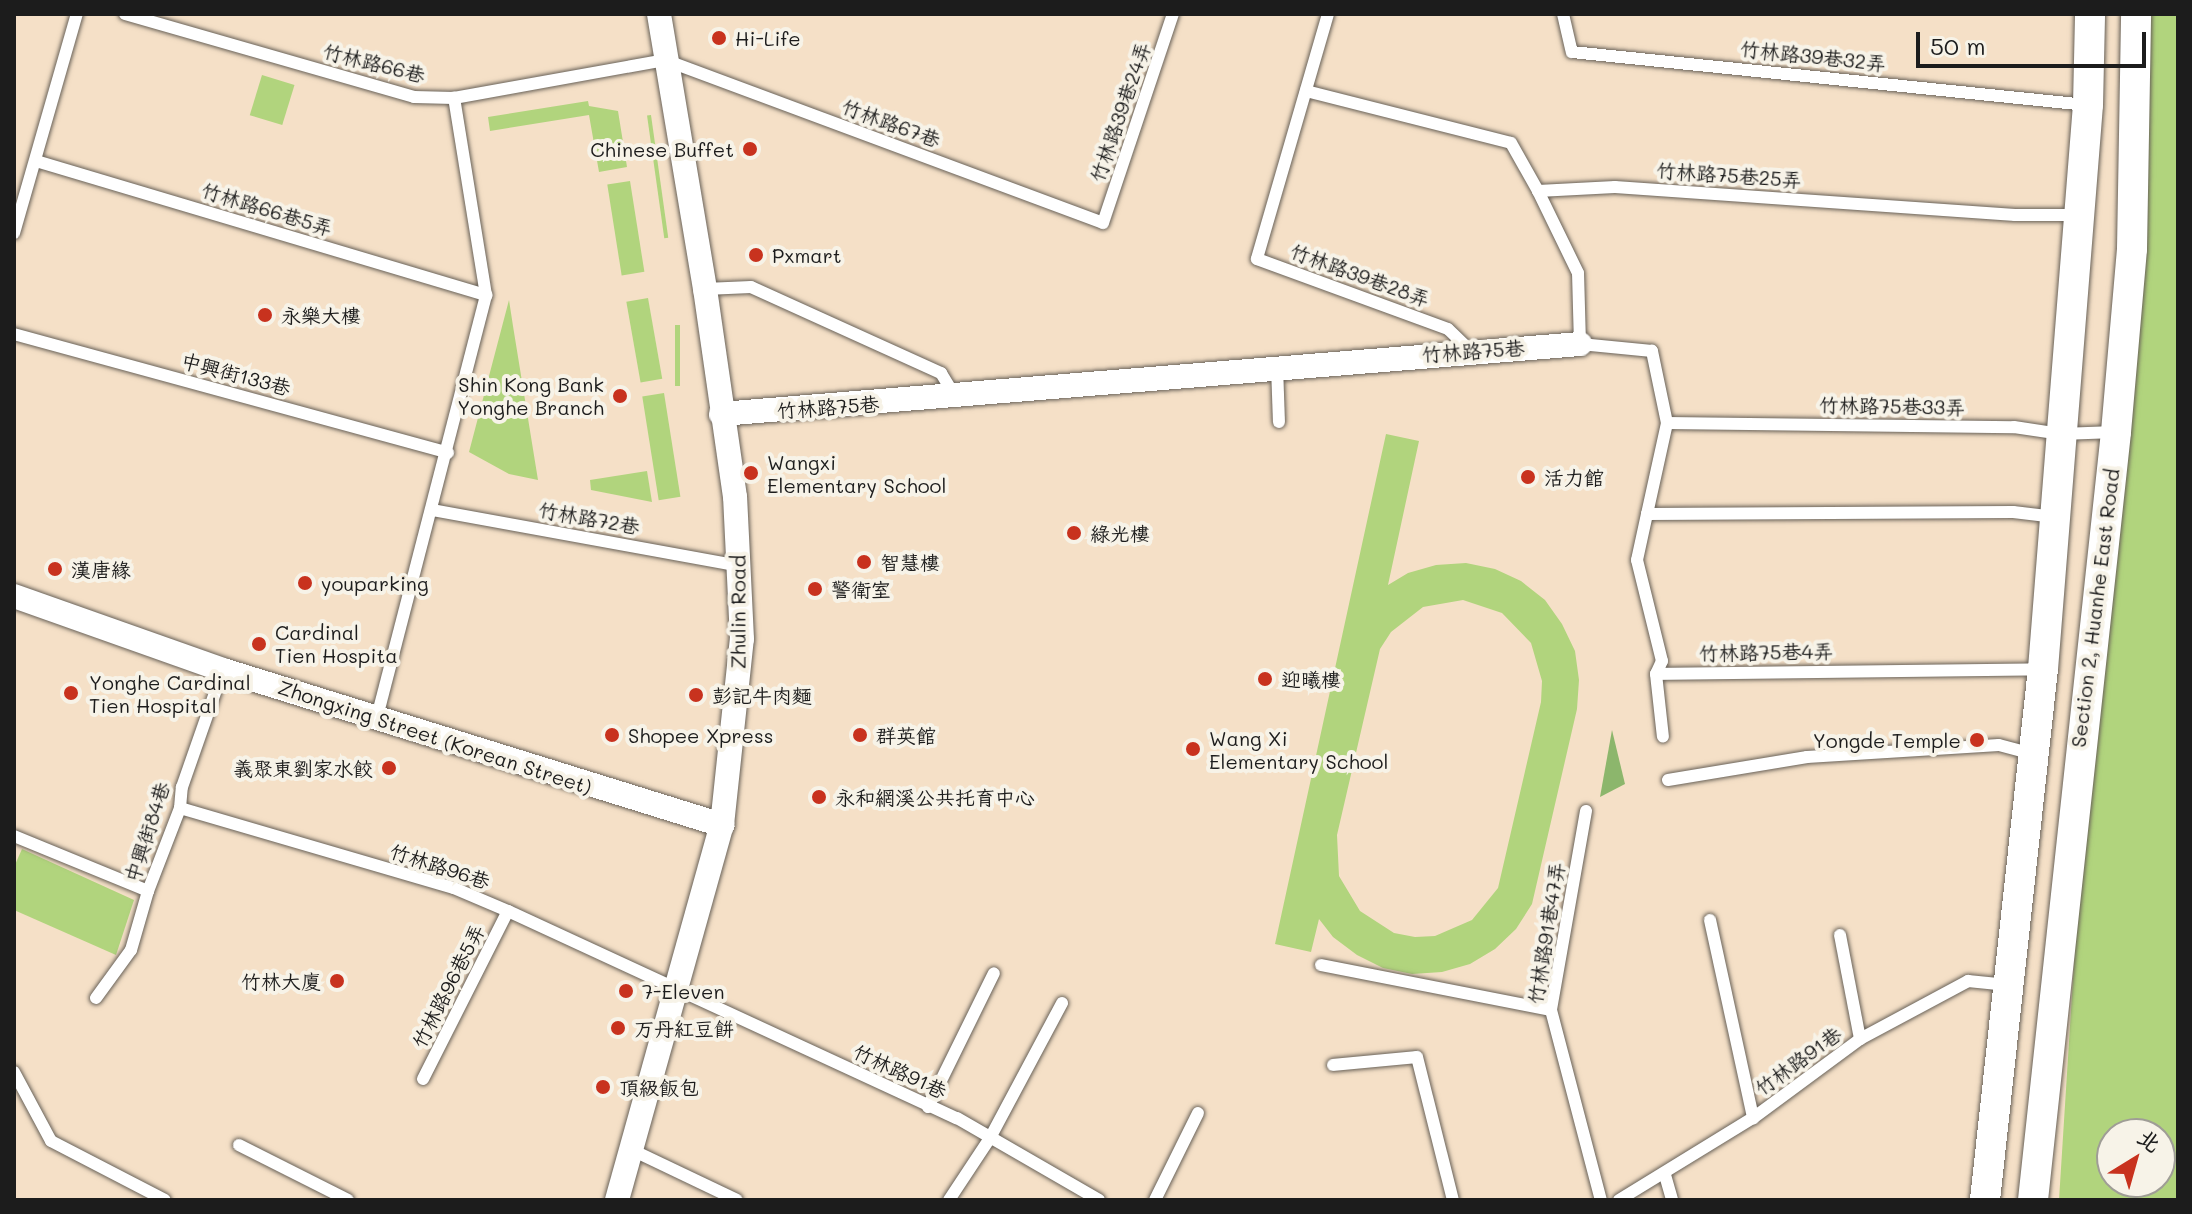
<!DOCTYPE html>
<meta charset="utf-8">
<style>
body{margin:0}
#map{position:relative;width:2192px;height:1214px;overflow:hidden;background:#f5e0c7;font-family:Mali,"LXGW WenKai TC",sans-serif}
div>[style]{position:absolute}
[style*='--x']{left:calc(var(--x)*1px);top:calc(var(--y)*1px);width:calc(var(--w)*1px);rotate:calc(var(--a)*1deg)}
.green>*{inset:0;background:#b1d47d;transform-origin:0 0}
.forest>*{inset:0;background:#8cb66c}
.roads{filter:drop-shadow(0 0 2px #686158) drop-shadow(0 0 2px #686158)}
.service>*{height:12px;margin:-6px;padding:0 6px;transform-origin:6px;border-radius:6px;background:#fff}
.minor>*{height:24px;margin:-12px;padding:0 12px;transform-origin:12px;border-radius:12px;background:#fff}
.tertiary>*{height:30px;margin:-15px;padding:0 15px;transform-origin:15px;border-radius:15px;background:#fff}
.dots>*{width:22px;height:22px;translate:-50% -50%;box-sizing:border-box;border:4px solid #f7f3e8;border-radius:50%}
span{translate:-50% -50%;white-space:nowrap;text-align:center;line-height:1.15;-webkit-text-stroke:8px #f7f3e8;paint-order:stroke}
.poi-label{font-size:20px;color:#1c1c1c}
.left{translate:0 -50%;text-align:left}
.right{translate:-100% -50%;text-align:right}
.street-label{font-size:20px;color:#1c1c1c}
.frame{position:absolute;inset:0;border:16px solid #1c1c1c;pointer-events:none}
.north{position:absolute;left:2096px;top:1118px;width:80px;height:80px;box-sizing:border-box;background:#f7f3e8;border:2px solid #9f9d96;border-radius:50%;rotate:37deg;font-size:22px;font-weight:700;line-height:32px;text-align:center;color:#1c1c1c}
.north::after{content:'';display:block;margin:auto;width:28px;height:36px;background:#c8321e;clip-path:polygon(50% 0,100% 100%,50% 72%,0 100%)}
.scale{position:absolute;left:1916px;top:32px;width:230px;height:36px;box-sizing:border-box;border:4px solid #1c1c1c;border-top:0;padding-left:10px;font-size:24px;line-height:28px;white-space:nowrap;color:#1c1c1c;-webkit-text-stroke:6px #f7f3e8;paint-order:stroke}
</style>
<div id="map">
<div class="green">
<div style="clip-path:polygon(evenodd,2134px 14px,2178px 14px,2178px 1200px,2059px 1200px,2134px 14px,2112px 1134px,2160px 1134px,2160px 1182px,2112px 1182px,2112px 1134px)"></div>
<div style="left:262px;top:75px;width:34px;height:42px;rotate:17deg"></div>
<div style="clip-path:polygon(588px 101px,589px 106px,618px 111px,627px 167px,599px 172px,589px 115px,490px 131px,488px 117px)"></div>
<div style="left:651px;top:115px;width:124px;height:4px;rotate:82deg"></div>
<div style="left:630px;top:181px;width:92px;height:23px;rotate:81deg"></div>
<div style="left:648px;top:298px;width:82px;height:22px;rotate:80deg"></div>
<div style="clip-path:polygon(509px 300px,513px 326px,538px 480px,509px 474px,469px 452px)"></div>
<div style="left:675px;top:325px;width:5px;height:61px"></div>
<div style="left:664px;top:393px;width:105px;height:22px;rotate:81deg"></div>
<div style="clip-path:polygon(evenodd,1386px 434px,1419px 441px,1388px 585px,1408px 573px,1436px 565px,1466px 563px,1495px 569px,1521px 581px,1545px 600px,1562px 624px,1575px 651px,1579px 680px,1577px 709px,1532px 904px,1516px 929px,1495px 949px,1470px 964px,1442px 972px,1412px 974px,1383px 968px,1357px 955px,1333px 937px,1319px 919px,1311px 952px,1275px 944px,1386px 434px,1463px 600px,1502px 613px,1531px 643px,1542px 681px,1541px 702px,1498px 888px,1472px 920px,1435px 936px,1415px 937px,1394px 933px,1360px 911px,1339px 876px,1337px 835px,1380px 649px,1391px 632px,1423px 607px,1463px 600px)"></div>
<div style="clip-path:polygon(647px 471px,652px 502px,591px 490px,590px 480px)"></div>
<div style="clip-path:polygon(22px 849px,134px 900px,116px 955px,14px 910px,14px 867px)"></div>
</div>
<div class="forest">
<div style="clip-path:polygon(1612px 730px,1625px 784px,1600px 797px)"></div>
</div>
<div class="roads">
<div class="service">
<div style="--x:125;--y:14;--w:301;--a:16"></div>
<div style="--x:414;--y:97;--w:40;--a:1.4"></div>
<div style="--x:454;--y:98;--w:214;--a:-10.2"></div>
<div style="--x:665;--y:60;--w:467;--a:20.4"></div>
<div style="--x:1103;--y:223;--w:220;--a:-71.5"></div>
<div style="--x:1328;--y:14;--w:255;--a:106.2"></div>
<div style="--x:1257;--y:259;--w:203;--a:20.1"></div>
<div style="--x:1448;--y:329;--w:32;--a:44"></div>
<div style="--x:1563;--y:14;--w:39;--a:77"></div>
<div style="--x:1572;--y:52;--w:518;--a:5.88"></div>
<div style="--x:1306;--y:91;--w:211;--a:14.2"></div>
<div style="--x:1511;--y:143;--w:55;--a:60.6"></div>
<div style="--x:36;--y:161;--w:470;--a:16.6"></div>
<div style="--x:14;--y:233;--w:228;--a:-74"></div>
<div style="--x:705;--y:289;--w:46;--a:-2.5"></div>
<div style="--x:751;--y:287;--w:209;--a:24.4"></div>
<div style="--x:941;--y:373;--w:27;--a:59"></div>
<div style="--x:14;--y:334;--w:450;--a:15.3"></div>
<div style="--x:1277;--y:366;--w:56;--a:88"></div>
<div style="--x:1667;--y:423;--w:347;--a:0.7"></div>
<div style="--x:2014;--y:427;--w:48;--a:8.5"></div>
<div style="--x:2061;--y:434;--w:54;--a:-2.1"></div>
<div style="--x:432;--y:510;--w:312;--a:10.3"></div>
<div style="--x:1647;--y:514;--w:47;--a:102.3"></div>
<div style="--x:1637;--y:560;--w:104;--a:76.1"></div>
<div style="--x:1662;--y:661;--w:14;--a:115"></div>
<div style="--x:1656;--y:674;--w:387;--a:-0.7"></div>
<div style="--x:2055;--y:517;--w:42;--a:-173.2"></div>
<div style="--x:2013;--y:512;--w:366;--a:179.7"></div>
<div style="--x:1647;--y:514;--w:93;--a:-77.6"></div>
<div style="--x:1667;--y:423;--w:74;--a:-101.8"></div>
<div style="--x:1652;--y:351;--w:72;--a:-174.4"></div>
<div style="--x:1580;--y:344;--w:71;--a:-91.6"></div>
<div style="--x:1578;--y:273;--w:91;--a:-116"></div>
<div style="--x:1538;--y:191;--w:77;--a:-3"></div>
<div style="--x:1615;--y:187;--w:401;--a:4"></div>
<div style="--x:2015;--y:215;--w:65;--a:0"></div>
<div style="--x:1656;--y:674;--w:63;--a:83.7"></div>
<div style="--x:377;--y:717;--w:436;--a:-75.5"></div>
<div style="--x:486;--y:295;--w:200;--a:-99.2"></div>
<div style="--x:1668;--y:780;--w:141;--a:-9.4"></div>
<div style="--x:1807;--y:757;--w:192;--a:-3.6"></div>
<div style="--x:1999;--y:745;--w:34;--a:15"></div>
<div style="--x:180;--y:808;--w:285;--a:16.3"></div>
<div style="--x:454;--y:888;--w:59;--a:23.1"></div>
<div style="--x:508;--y:911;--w:494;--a:24.8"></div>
<div style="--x:957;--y:1118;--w:164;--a:30"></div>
<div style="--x:1586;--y:811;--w:202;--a:100"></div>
<div style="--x:1551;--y:1010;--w:196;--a:75.3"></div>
<div style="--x:14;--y:836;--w:145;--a:22.3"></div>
<div style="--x:1710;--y:920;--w:203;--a:77.7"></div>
<div style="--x:1840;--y:935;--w:106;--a:79.1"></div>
<div style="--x:1321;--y:965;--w:234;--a:11.1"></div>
<div style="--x:96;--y:998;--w:59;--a:-53.9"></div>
<div style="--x:131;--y:950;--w:61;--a:-73.9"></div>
<div style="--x:148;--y:891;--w:89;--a:-68.9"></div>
<div style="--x:180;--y:808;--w:21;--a:-85"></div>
<div style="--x:182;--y:787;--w:124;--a:-70.7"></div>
<div style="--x:1333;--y:1065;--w:84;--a:-5.4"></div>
<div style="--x:1417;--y:1057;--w:147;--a:75.9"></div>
<div style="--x:14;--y:1072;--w:78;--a:61.8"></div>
<div style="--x:51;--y:1141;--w:128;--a:27.4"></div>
<div style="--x:423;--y:1079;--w:188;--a:-63.2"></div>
<div style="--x:928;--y:1107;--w:149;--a:-63.8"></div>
<div style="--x:239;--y:1145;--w:122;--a:26.8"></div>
<div style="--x:632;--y:1150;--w:116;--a:25.5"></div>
<div style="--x:1665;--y:1175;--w:26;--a:74"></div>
<div style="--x:949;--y:1200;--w:74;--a:-56.5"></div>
<div style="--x:990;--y:1138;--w:153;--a:-61.9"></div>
<div style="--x:1155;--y:1200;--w:97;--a:-63.7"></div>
<div style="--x:1619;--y:1200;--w:157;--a:-31.5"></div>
<div style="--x:1753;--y:1118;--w:133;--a:-36.4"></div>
<div style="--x:1860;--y:1039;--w:123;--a:-28.2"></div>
<div style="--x:1968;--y:981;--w:40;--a:5.7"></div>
</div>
<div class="minor">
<div style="--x:721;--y:414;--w:862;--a:-4.66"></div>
<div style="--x:14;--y:596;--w:222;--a:19.5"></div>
<div style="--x:223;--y:670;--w:523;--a:17.26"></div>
<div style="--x:617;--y:1200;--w:389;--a:-74.4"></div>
<div style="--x:722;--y:825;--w:187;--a:-83.9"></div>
<div style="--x:742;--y:639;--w:142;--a:-92.8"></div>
<div style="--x:735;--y:497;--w:210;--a:-98.2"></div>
<div style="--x:705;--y:289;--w:279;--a:-99.5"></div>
</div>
<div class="tertiary">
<div style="--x:1985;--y:1200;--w:534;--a:-83.77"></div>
<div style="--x:2043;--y:669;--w:566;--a:-85.44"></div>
<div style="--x:2088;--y:105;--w:91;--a:-88.7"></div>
<div style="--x:2033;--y:1200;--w:772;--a:-83.83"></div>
<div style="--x:2116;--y:432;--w:184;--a:-85"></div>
<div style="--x:2132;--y:249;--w:235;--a:-89"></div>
</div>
</div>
<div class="dots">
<div style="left:719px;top:38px;background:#c8321e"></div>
<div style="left:750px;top:149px;background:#c8321e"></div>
<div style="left:756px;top:255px;background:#c8321e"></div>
<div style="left:265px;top:315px;background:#c8321e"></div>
<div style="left:620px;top:396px;background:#c8321e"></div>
<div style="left:751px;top:473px;background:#c8321e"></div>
<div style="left:1528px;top:477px;background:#c8321e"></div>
<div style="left:1074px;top:533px;background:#c8321e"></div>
<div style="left:864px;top:562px;background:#c8321e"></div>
<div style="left:55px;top:569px;background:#c8321e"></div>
<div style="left:305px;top:583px;background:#c8321e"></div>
<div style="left:815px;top:589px;background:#c8321e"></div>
<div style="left:259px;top:644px;background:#c8321e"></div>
<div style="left:1265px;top:679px;background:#c8321e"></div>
<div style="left:71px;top:693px;background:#c8321e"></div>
<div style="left:696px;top:695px;background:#c8321e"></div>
<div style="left:612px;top:735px;background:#c8321e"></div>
<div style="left:860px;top:735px;background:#c8321e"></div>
<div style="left:1977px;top:740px;background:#c8321e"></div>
<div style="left:1193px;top:749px;background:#c8321e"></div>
<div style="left:389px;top:768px;background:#c8321e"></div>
<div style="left:819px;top:797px;background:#c8321e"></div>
<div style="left:337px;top:981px;background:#c8321e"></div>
<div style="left:626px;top:991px;background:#c8321e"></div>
<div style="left:618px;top:1028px;background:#c8321e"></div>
<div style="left:603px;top:1087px;background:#c8321e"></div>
</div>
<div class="poi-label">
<span class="left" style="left:735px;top:38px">Hi-Life</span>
<span class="right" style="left:734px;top:149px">Chinese Buffet</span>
<span class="left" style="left:772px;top:255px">Pxmart</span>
<span class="left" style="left:281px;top:315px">永樂大樓</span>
<span class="right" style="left:604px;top:396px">Shin Kong Bank<br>Yonghe Branch</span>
<span class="left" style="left:767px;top:474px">Wangxi<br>Elementary School</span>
<span class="left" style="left:1544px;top:477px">活力館</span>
<span class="left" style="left:1090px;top:533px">綠光樓</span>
<span class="left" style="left:880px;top:562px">智慧樓</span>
<span class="left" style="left:71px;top:569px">漢唐緣</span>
<span class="left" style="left:321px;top:583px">youparking</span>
<span class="left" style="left:831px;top:589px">警衛室</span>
<span class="left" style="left:275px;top:644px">Cardinal<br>Tien Hospita</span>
<span class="left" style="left:1281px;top:679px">迎曦樓</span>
<span class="left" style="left:89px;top:694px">Yonghe Cardinal<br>Tien Hospital</span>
<span class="left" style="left:712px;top:695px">彭記牛肉麵</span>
<span class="left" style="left:628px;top:735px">Shopee Xpress</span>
<span class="left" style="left:876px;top:735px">群英館</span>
<span class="left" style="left:1209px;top:750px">Wang Xi<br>Elementary School</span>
<span class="right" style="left:1961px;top:740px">Yongde Temple</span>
<span class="right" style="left:373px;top:768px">義聚東劉家水餃</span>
<span class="left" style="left:835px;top:797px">永和網溪公共托育中心</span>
<span class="right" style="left:321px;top:981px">竹林大廈</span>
<span class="left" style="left:642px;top:991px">7-Eleven</span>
<span class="left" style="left:634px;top:1028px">万丹紅豆餅</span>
<span class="left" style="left:619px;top:1087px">頂級飯包</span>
</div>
<div class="street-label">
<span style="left:1813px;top:56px;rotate:6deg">竹林路39巷32弄</span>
<span style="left:374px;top:63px;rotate:14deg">竹林路66巷</span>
<span style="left:1120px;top:112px;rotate:-71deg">竹林路39巷24弄</span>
<span style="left:891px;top:123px;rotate:20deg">竹林路67巷</span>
<span style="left:1729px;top:175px;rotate:4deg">竹林路75巷25弄</span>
<span style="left:267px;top:209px;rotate:17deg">竹林路66巷5弄</span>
<span style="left:1360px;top:275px;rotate:20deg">竹林路39巷28弄</span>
<span style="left:1473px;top:351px;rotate:-4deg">竹林路75巷</span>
<span style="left:236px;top:374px;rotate:15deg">中興街133巷</span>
<span style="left:1892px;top:406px;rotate:1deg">竹林路75巷33弄</span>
<span style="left:828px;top:407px;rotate:-4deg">竹林路75巷</span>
<span style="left:589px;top:518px;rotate:10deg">竹林路72巷</span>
<span style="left:2095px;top:608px;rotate:-83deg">Section 2, Huanhe East Road</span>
<span style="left:738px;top:612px;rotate:-90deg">Zhulin Road</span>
<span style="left:1766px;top:652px;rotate:-1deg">竹林路75巷4弄</span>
<span style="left:435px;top:737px;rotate:18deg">Zhongxing Street (Korean Street)</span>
<span style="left:147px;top:832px;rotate:-72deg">中興街84巷</span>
<span style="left:440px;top:866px;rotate:18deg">竹林路96巷</span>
<span style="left:1546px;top:933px;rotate:-81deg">竹林路91巷47弄</span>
<span style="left:448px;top:986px;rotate:-63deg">竹林路96巷5弄</span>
<span style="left:1798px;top:1061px;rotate:-36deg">竹林路91巷</span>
<span style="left:900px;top:1071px;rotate:25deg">竹林路91巷</span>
</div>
<div class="frame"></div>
<div class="north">北</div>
<div class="scale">50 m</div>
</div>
